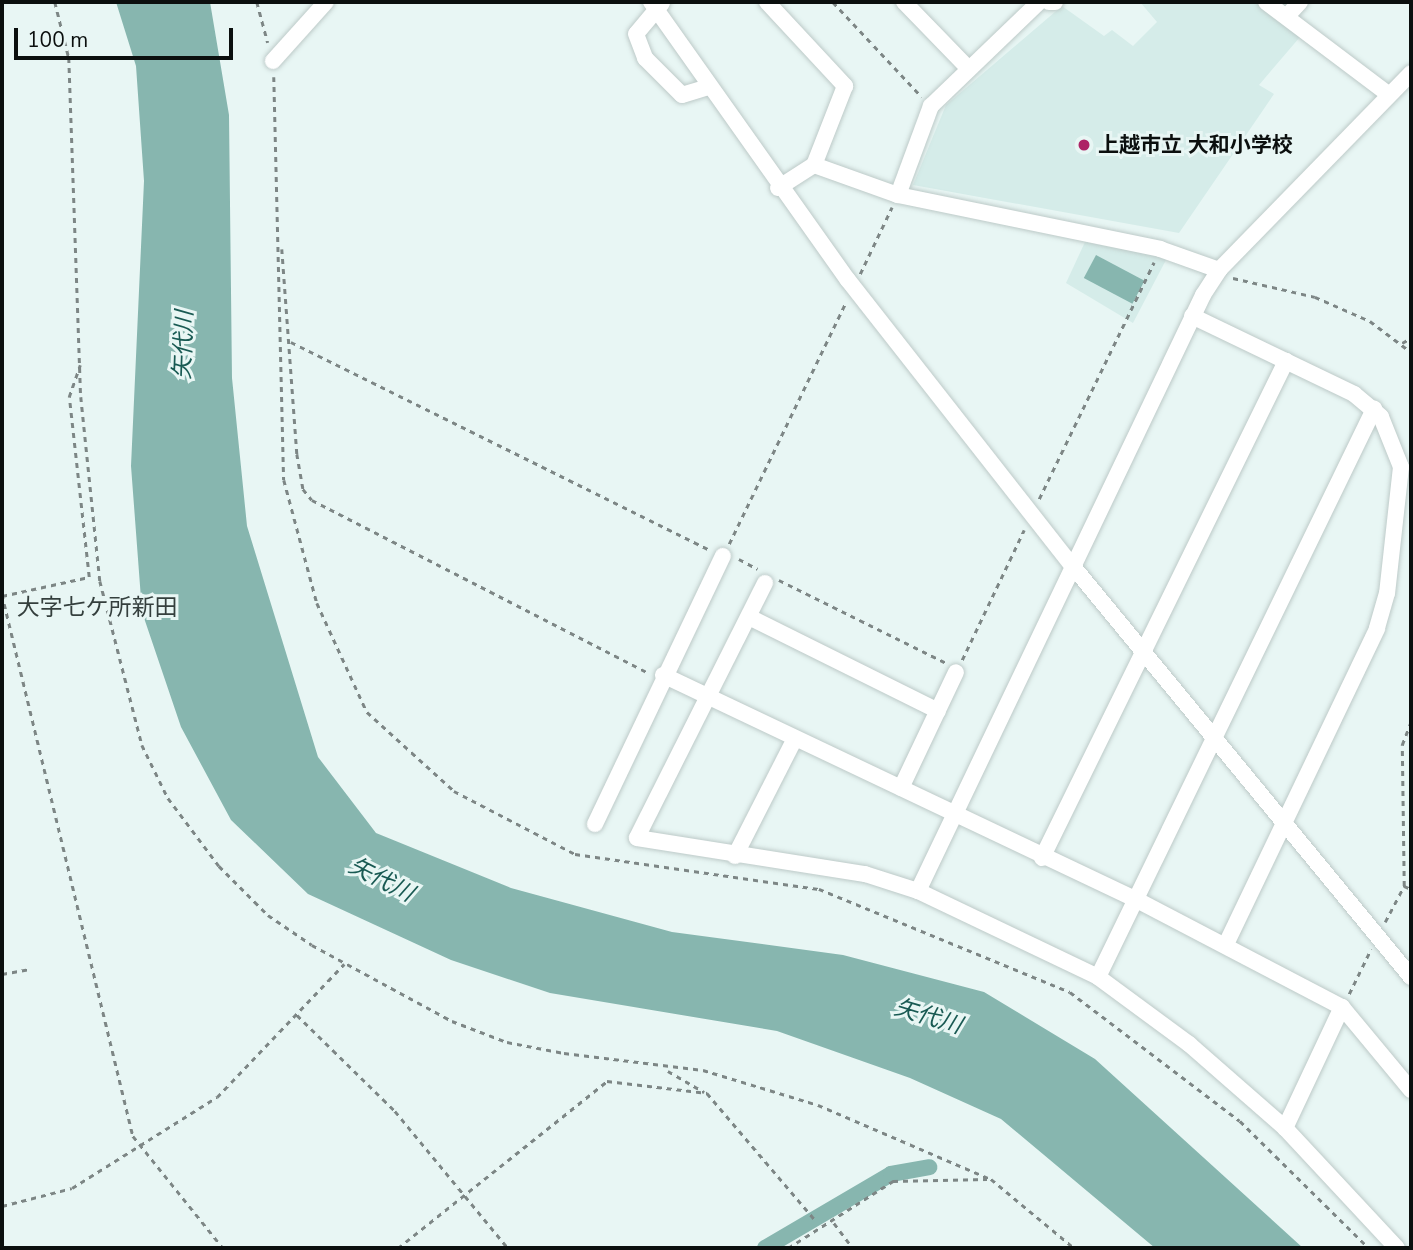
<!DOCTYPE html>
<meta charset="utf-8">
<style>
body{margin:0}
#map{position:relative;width:1413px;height:1250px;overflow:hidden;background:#e8f6f4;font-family:"Nunito Sans","Noto Sans JP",sans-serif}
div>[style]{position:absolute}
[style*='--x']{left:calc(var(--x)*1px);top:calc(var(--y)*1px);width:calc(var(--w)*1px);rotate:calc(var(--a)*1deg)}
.built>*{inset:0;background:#d5ece9}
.water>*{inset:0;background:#87b6af;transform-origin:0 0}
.canal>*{height:16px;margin:-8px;padding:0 8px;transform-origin:8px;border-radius:8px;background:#87b6af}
.path>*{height:2.5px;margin-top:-1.25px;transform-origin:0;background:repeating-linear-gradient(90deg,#7d8685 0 5px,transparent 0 10px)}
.roads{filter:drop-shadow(0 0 2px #bdcac8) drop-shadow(0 0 2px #bdcac8)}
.minor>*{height:16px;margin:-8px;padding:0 8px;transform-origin:8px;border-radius:8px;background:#fff}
.dots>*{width:19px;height:19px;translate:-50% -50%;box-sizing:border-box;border:4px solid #e8f6f4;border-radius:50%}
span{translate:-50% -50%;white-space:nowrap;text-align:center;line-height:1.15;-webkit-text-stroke:6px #e8f6f4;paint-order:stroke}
.poi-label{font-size:21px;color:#0b0f0e;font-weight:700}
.left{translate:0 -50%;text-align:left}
.water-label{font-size:23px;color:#195a53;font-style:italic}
.neighbourhood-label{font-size:23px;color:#343f3d}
.frame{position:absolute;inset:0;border:4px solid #0b0f0e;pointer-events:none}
.scale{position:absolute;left:14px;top:28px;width:219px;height:32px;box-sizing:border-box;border:4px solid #0b0f0e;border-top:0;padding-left:9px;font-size:21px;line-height:24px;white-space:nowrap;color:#0b0f0e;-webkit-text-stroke:5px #e8f6f4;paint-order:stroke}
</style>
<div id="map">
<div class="built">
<div style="clip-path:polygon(1140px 2px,1255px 2px,1300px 37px,1259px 85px,1274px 94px,1179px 233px,913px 185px,946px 105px,1062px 6px,1104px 36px,1112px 30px,1133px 46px,1157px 22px)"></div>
<div style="clip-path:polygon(1085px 242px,1167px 258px,1133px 323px,1066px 283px)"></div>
</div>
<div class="water">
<div style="clip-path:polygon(116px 2px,210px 2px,229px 115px,232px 378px,247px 526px,318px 757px,376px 833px,511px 888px,672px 932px,843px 955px,984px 992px,1095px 1059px,1303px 1248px,1155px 1248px,1001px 1119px,910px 1078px,777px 1031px,550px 993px,451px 960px,308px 894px,231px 820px,181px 727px,142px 612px,131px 466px,144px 181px,136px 66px)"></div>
<div style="left:1096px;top:255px;width:55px;height:26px;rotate:28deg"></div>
</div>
<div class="canal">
<div style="--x:765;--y:1248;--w:146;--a:-30.4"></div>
<div style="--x:891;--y:1174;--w:39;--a:-10"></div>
</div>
<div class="path">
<div style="--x:55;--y:2;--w:58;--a:76"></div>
<div style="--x:69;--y:58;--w:339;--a:88"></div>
<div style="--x:81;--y:397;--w:185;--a:84.1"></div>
<div style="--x:100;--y:581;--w:169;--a:75.6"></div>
<div style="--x:142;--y:745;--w:59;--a:63.9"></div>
<div style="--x:168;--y:798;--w:85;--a:53.1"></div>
<div style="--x:219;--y:866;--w:69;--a:45"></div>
<div style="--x:268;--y:915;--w:53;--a:34.3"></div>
<div style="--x:312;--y:945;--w:159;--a:28.5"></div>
<div style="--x:452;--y:1021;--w:59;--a:20.9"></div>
<div style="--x:507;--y:1042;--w:58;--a:10.9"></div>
<div style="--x:564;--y:1053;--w:140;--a:7"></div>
<div style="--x:703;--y:1070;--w:120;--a:16.9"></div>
<div style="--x:818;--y:1105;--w:188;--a:23.2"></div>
<div style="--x:991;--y:1179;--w:108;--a:39.7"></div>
<div style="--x:257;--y:2;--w:42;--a:75"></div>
<div style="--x:833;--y:2;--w:130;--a:46.9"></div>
<div style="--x:274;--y:77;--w:403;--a:88.6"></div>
<div style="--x:284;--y:480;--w:127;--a:75"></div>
<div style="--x:317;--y:603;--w:120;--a:65.4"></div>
<div style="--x:367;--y:712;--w:118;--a:42.2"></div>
<div style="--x:454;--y:791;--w:136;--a:27.5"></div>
<div style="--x:575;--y:854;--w:246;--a:8.2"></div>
<div style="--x:819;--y:889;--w:271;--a:22.3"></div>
<div style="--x:1070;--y:992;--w:213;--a:37.2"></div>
<div style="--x:1240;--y:1121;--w:181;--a:44.6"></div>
<div style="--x:282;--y:249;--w:206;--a:85.8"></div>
<div style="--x:297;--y:454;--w:36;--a:80"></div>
<div style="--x:303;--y:489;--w:14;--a:51"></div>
<div style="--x:312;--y:500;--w:378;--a:27.2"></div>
<div style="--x:860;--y:274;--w:74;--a:-64.5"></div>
<div style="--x:1233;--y:278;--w:84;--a:13"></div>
<div style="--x:1315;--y:297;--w:60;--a:23.6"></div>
<div style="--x:1370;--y:321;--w:51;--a:37.1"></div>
<div style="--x:291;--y:342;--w:468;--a:26.4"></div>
<div style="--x:1402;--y:343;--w:10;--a:-29"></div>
<div style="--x:1039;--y:499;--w:263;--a:-64.1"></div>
<div style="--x:729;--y:544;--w:269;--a:-64.2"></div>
<div style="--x:739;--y:559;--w:21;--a:28"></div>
<div style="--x:779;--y:580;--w:186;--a:26.4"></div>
<div style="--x:2;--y:594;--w:558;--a:76.41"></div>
<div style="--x:133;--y:1136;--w:144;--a:51.2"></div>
<div style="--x:2;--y:596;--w:89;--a:-12.3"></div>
<div style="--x:89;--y:577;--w:181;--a:-96.3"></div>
<div style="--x:69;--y:397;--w:34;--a:-71"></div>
<div style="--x:962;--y:660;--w:144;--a:-64.5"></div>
<div style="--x:1404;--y:886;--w:8;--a:23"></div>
<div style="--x:1385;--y:922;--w:41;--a:-62.2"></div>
<div style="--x:1404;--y:886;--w:141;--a:-90.8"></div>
<div style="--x:1402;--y:745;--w:26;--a:-69"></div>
<div style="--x:2;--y:974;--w:27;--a:-10"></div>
<div style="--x:1349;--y:994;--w:50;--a:-63.9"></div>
<div style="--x:297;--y:1015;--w:137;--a:44.4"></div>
<div style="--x:395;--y:1111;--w:178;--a:50.5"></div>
<div style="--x:668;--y:1071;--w:42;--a:30.3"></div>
<div style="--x:2;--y:1206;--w:72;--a:-14.4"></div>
<div style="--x:72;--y:1188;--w:171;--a:-32.1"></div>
<div style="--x:217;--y:1097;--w:184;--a:-46.3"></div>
<div style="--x:834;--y:1223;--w:31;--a:53"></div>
<div style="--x:398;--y:1248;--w:268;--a:-38.6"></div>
<div style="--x:607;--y:1081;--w:101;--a:6.8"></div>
<div style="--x:707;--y:1093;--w:167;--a:49.6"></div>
<div style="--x:788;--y:1248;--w:125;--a:-32.5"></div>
<div style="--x:893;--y:1181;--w:94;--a:-1.2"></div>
</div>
<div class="roads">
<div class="minor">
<div style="--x:651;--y:2;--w:341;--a:54.7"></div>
<div style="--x:848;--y:280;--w:361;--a:51.9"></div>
<div style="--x:1071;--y:564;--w:535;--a:50.54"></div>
<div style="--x:767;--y:2;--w:115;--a:47.1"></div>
<div style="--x:845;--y:86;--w:85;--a:111.4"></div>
<div style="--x:904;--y:2;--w:93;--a:45.9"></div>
<div style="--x:1049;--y:2;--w:6;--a:0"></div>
<div style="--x:1266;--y:2;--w:153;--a:37"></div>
<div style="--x:662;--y:3;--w:40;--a:130"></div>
<div style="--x:636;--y:34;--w:26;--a:69"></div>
<div style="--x:645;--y:58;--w:52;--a:45"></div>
<div style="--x:682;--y:95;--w:28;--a:-17"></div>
<div style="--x:1287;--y:16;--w:19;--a:-47"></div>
<div style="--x:273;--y:61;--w:79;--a:-48.1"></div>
<div style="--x:778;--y:188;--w:43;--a:-32.6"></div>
<div style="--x:814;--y:165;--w:89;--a:19.7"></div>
<div style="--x:898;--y:195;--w:268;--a:11.6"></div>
<div style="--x:1160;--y:249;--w:63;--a:19.6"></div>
<div style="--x:898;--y:195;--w:95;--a:-69.7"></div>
<div style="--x:931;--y:106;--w:150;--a:-43.9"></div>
<div style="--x:1192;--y:316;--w:180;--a:25.7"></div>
<div style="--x:1354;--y:394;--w:35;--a:40"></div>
<div style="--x:1381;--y:417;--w:54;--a:68.2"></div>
<div style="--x:1401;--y:467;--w:127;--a:96.3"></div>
<div style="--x:1387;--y:593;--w:37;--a:106"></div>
<div style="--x:1377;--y:629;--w:349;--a:115.6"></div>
<div style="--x:765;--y:583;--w:285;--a:116.7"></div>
<div style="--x:637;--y:838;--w:231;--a:9"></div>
<div style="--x:865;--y:874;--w:56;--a:17.8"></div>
<div style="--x:918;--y:891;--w:199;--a:25.5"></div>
<div style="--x:1098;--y:977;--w:113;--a:36.4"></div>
<div style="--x:1189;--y:1044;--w:128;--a:41.2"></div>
<div style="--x:749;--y:617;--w:211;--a:26.4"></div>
<div style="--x:663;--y:675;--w:527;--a:25.4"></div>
<div style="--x:1139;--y:901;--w:229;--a:27.6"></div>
<div style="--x:1342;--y:1007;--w:108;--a:50.3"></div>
<div style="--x:901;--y:788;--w:128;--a:-64.6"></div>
<div style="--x:595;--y:824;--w:297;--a:-64.5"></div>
<div style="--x:735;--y:856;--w:132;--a:-63"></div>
<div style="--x:1042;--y:858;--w:554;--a:-63.85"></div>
<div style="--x:918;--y:891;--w:661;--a:-64.44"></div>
<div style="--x:1203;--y:295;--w:30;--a:-57"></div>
<div style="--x:1219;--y:270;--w:275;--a:-45.7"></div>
<div style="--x:1098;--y:977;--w:632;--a:-64.08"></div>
<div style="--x:1342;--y:1007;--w:134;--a:115.2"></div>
<div style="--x:1285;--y:1128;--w:164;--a:47"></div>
</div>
</div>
<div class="dots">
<div style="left:1084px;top:145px;background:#ad2466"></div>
</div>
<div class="poi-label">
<span class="left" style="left:1098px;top:145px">上越市立 大和小学校</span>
</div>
<div class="water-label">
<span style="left:184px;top:345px;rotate:-88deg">矢代川</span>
<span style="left:381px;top:880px;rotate:27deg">矢代川</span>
<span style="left:928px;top:1017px;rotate:17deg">矢代川</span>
</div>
<div class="neighbourhood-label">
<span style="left:97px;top:608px">大字七ケ所新田</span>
</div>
<div class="frame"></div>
<div class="scale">100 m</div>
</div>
